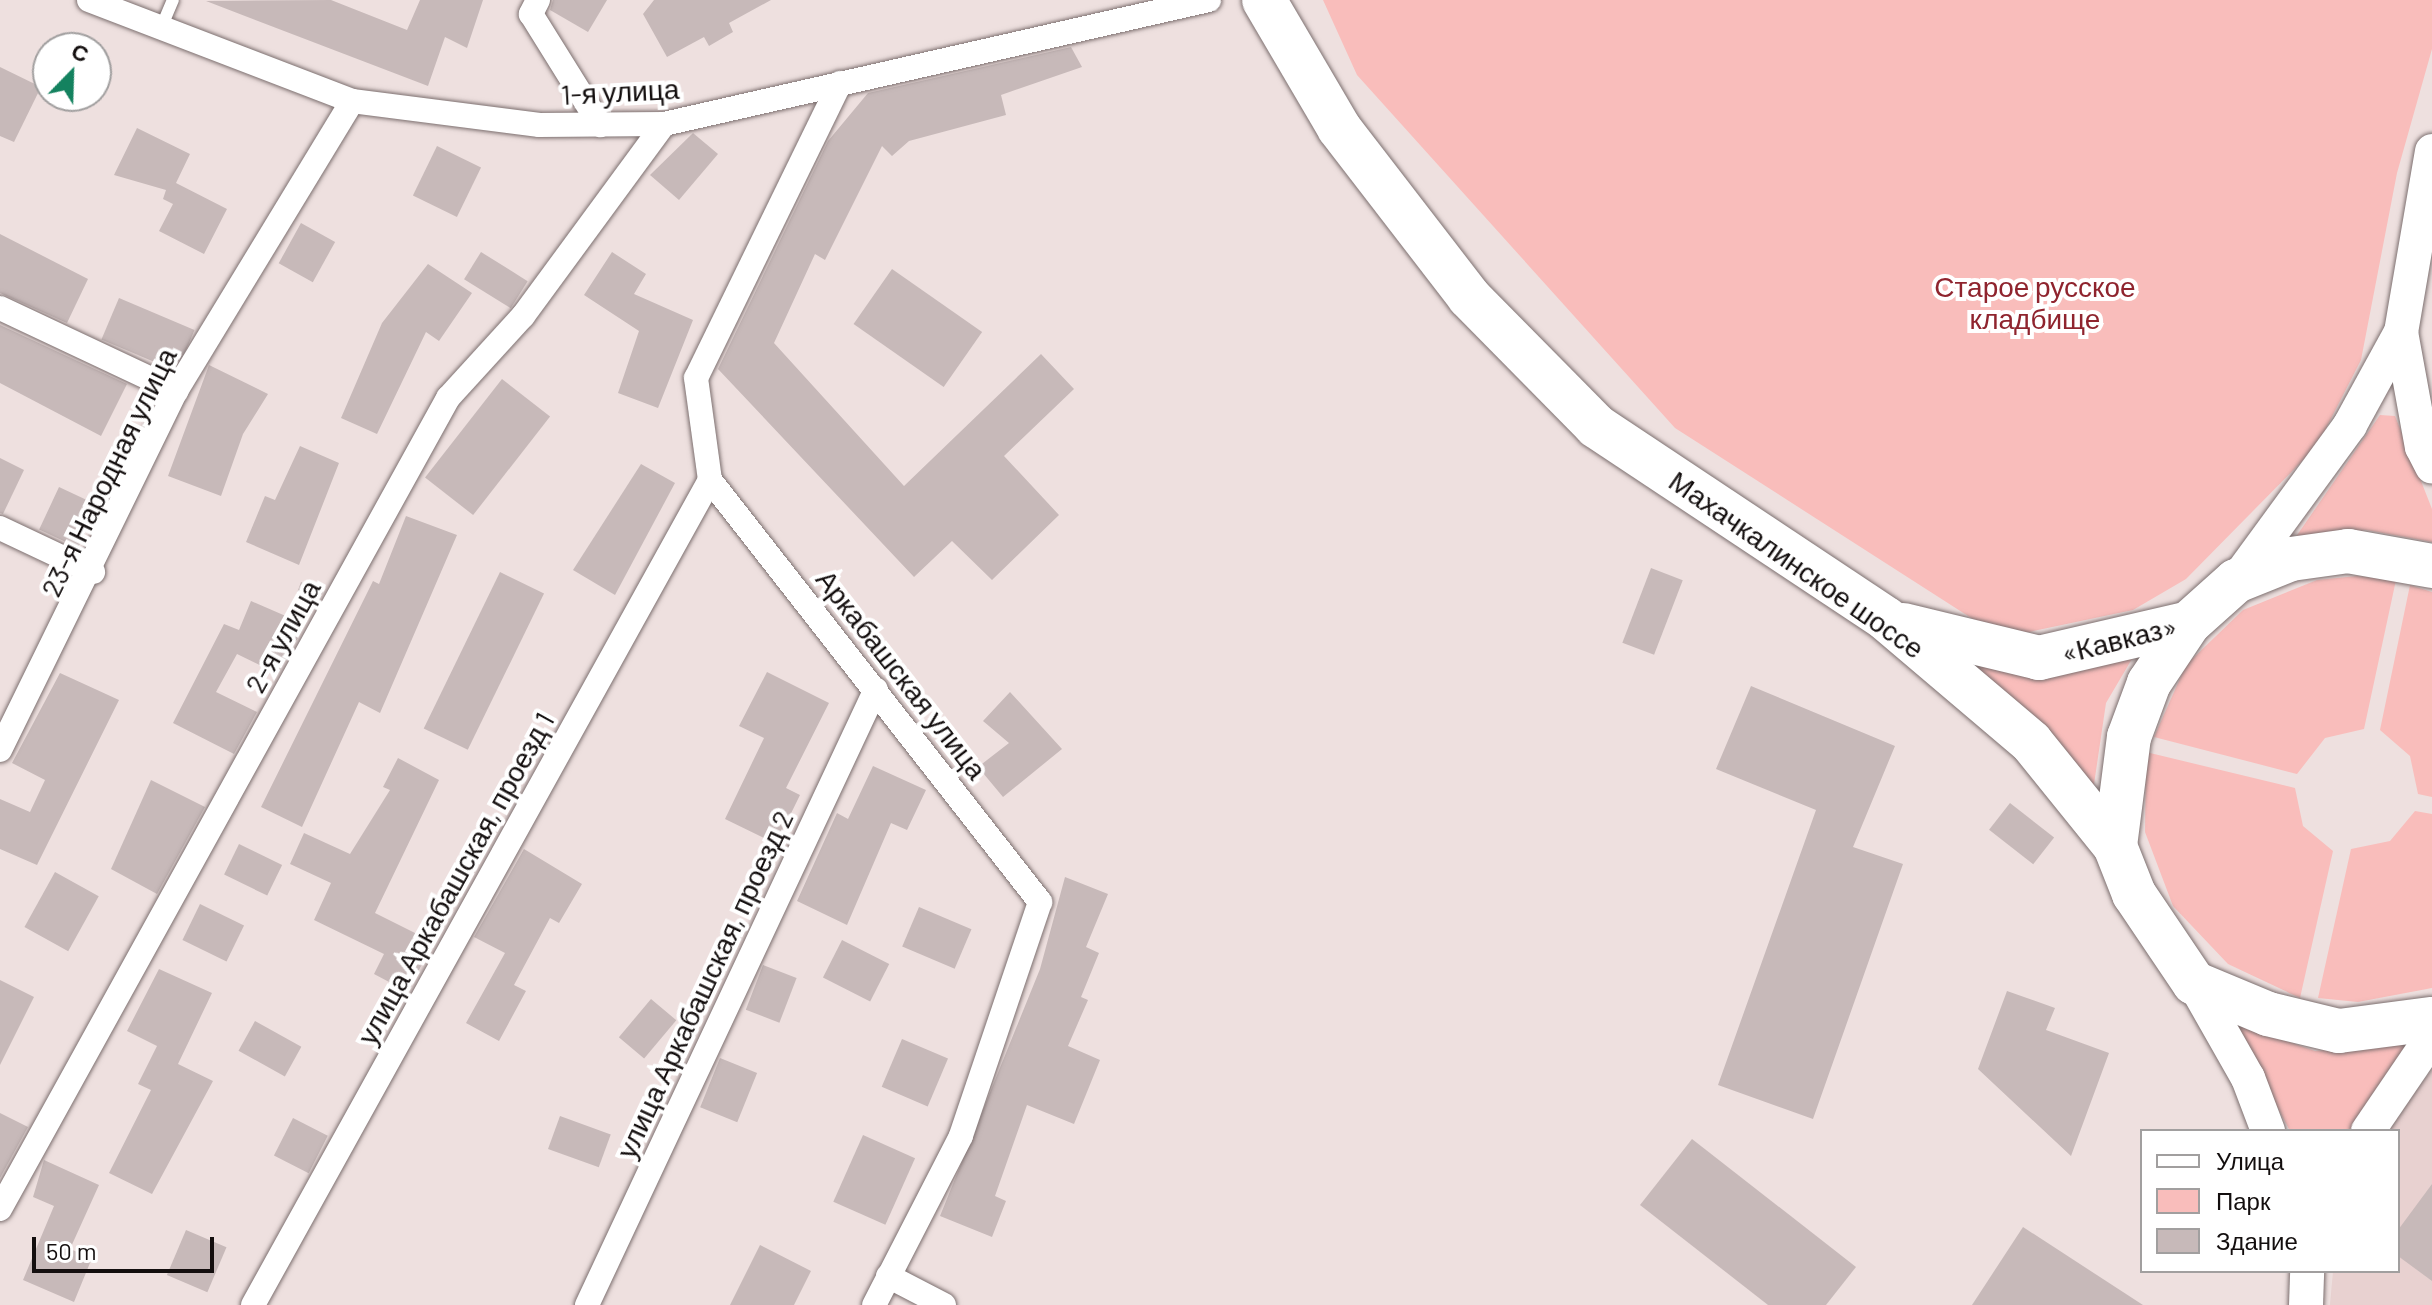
<!DOCTYPE html>
<meta charset="utf-8">
<style>
body{margin:0}
#map{position:relative;width:2432px;height:1305px;overflow:hidden;background:#eee0df;font-family:Barlow,sans-serif}
div>[style]{position:absolute}
[style*='--x']{left:calc(var(--x)*1px);top:calc(var(--y)*1px);width:calc(var(--w)*1px);rotate:calc(var(--a)*1deg)}
.built>*{inset:0;background:#e8d1d0}
.green>*{inset:0;background:#f9bdbb}
.building>*{inset:0;background:#c7b9b9;transform-origin:0 0}
.roads{filter:drop-shadow(0 0 2px #7c6f6f) drop-shadow(0 0 2px #7c6f6f)}
.lane>*{height:12px;margin:-6px;padding:0 6px;transform-origin:6px;border-radius:6px;background:#fff}
.street>*{height:24px;margin:-12px;padding:0 12px;transform-origin:12px;border-radius:12px;background:#fff}
.secondary>*{height:34px;margin:-17px;padding:0 17px;transform-origin:17px;border-radius:17px;background:#fff}
.highway>*{height:44px;margin:-22px;padding:0 22px;transform-origin:22px;border-radius:22px;background:#fff}
span{translate:-50% -50%;white-space:nowrap;text-align:center;line-height:1.15;-webkit-text-stroke:8px #fff;paint-order:stroke}
.street-label{font-size:28px;color:#130e0e}
.park-label{font-size:28px;color:#8f242e}
.legend{position:absolute;left:2140px;top:1129px;width:260px;height:144px;box-sizing:border-box;background:#fff;border:2px solid #a19f9f;margin:0;padding:10px 14px;list-style:none;font-size:24px;color:#130e0e}
.legend li{display:flex;align-items:center;gap:16px;height:40px}
.legend b{width:40px;border:2px solid #a19f9f}
.north{position:absolute;left:32px;top:32px;width:80px;height:80px;box-sizing:border-box;background:#fff;border:2px solid #a19f9f;border-radius:50%;rotate:23deg;font-size:22px;font-weight:700;line-height:32px;text-align:center;color:#130e0e}
.north::after{content:'';display:block;margin:auto;width:28px;height:36px;background:#14825f;clip-path:polygon(50% 0,100% 100%,50% 72%,0 100%)}
.scale{position:absolute;left:32px;top:1237px;width:182px;height:36px;box-sizing:border-box;border:4px solid #130e0e;border-top:0;padding-left:10px;font-size:24px;line-height:28px;white-space:nowrap;color:#130e0e;-webkit-text-stroke:6px #fff;paint-order:stroke}
</style>
<div id="map">
<div class="built">
<div style="clip-path:polygon(2432px 1070px,2432px 1305px,2330px 1305px,2333px 1271px,2398px 1271px,2398px 1131px,2383px 1131px)"></div>
</div>
<div class="green">
<div style="clip-path:polygon(1323px 0,2432px 0,2432px 49px,2397px 173px,2361px 360px,2317px 446px,2186px 579px,2133px 610px,2024px 633px,1979px 623px,1675px 428px,1357px 75px)"></div>
<div style="clip-path:polygon(2380px 415px,2395px 416px,2412px 458px,2432px 509px,2432px 542px,2366px 530px,2293px 541px)"></div>
<div style="clip-path:polygon(2357px 576px,2396px 580px,2364px 729px,2325px 738px,2297px 774px,2154px 737px,2186px 665px,2243px 610px,2317px 580px)"></div>
<div style="clip-path:polygon(2410px 585px,2432px 592px,2432px 797px,2418px 794px,2410px 756px,2380px 730px)"></div>
<div style="clip-path:polygon(2136px 652px,2106px 703px,2093px 791px,1959px 662px)"></div>
<div style="clip-path:polygon(2146px 752px,2295px 788px,2303px 826px,2333px 851px,2300px 998px,2228px 964px,2173px 906px,2145px 832px)"></div>
<div style="clip-path:polygon(2415px 811px,2432px 814px,2432px 988px,2358px 1002px,2318px 998px,2351px 849px,2390px 841px)"></div>
<div style="clip-path:polygon(2231px 1021px,2315px 1051px,2412px 1042px,2349px 1131px,2290px 1131px)"></div>
</div>
<div class="building">
<div style="clip-path:polygon(331px 0,407px 30px,420px 0,483px 0,467px 48px,445px 37px,428px 86px,206px 1px)"></div>
<div style="clip-path:polygon(553px 0,607px 0,588px 32px,550px 10px)"></div>
<div style="clip-path:polygon(654px 0,771px 0,729px 23px,733px 32px,709px 46px,704px 37px,667px 57px,643px 14px)"></div>
<div style="clip-path:polygon(1071px 47px,1082px 67px,1001px 95px,1006px 115px,909px 141px,892px 156px,882px 146px,825px 260px,815px 254px,774px 343px,904px 486px,1041px 354px,1074px 389px,1004px 456px,1059px 515px,992px 580px,952px 541px,914px 577px,718px 369px,828px 141px,868px 93px)"></div>
<div style="clip-path:polygon(0 67px,41px 87px,14px 142px,0 136px)"></div>
<div style="clip-path:polygon(137px 128px,190px 154px,176px 183px,227px 209px,204px 254px,159px 231px,173px 204px,163px 199px,166px 190px,114px 175px)"></div>
<div style="clip-path:polygon(693px 133px,718px 154px,679px 200px,650px 175px)"></div>
<div style="left:437px;top:146px;width:49px;height:55px;rotate:26deg"></div>
<div style="left:301px;top:223px;width:39px;height:46px;rotate:29deg"></div>
<div style="clip-path:polygon(0 234px,88px 279px,67px 323px,0 293px)"></div>
<div style="left:481px;top:252px;width:55px;height:32px;rotate:32deg"></div>
<div style="clip-path:polygon(612px 252px,646px 274px,634px 294px,693px 320px,658px 408px,618px 393px,639px 331px,584px 295px)"></div>
<div style="clip-path:polygon(428px 264px,472px 293px,439px 341px,426px 332px,377px 434px,341px 418px,382px 323px)"></div>
<div style="left:892px;top:269px;width:110px;height:67px;rotate:35deg"></div>
<div style="left:119px;top:298px;width:82px;height:45px;rotate:23deg"></div>
<div style="clip-path:polygon(0 325px,127px 384px,101px 436px,0 383px)"></div>
<div style="clip-path:polygon(209px 365px,268px 394px,243px 434px,221px 496px,168px 476px)"></div>
<div style="left:502px;top:379px;width:61px;height:125px;rotate:38deg"></div>
<div style="clip-path:polygon(300px 446px,339px 463px,299px 565px,246px 542px,265px 496px,275px 500px)"></div>
<div style="clip-path:polygon(0 458px,24px 470px,3px 514px,0 513px)"></div>
<div style="clip-path:polygon(641px 464px,675px 483px,615px 595px,573px 570px)"></div>
<div style="left:59px;top:487px;width:43px;height:47px;rotate:25deg"></div>
<div style="clip-path:polygon(406px 516px,457px 535px,380px 713px,359px 702px,302px 827px,261px 807px,373px 581px,379px 584px)"></div>
<div style="left:1651px;top:568px;width:34px;height:80px;rotate:21deg"></div>
<div style="left:500px;top:572px;width:49px;height:174px;rotate:26deg"></div>
<div style="clip-path:polygon(301px 582px,323px 592px,278px 674px,237px 654px,216px 692px,257px 712px,234px 754px,173px 723px,224px 624px,239px 630px,251px 601px,288px 617px)"></div>
<div style="clip-path:polygon(767px 672px,829px 703px,786px 788px,800px 795px,776px 844px,725px 819px,764px 738px,739px 726px)"></div>
<div style="clip-path:polygon(60px 673px,119px 700px,37px 865px,0 849px,0 799px,30px 812px,45px 780px,12px 763px)"></div>
<div style="clip-path:polygon(1751px 686px,1895px 746px,1853px 847px,1903px 864px,1813px 1119px,1718px 1085px,1816px 810px,1716px 769px)"></div>
<div style="clip-path:polygon(1010px 692px,1062px 749px,1003px 797px,978px 767px,1009px 743px,983px 721px)"></div>
<div style="clip-path:polygon(398px 758px,439px 780px,375px 913px,433px 942px,408px 992px,374px 974px,384px 954px,314px 920px,331px 883px,290px 864px,304px 833px,350px 854px,390px 790px,383px 787px)"></div>
<div style="clip-path:polygon(873px 766px,926px 790px,907px 830px,891px 823px,847px 925px,797px 901px,837px 813px,848px 819px)"></div>
<div style="clip-path:polygon(151px 780px,205px 807px,157px 894px,111px 869px)"></div>
<div style="left:2010px;top:803px;width:56px;height:34px;rotate:38deg"></div>
<div style="left:239px;top:844px;width:48px;height:34px;rotate:26deg"></div>
<div style="clip-path:polygon(524px 849px,582px 884px,559px 923px,550px 918px,514px 985px,526px 991px,499px 1041px,466px 1023px,505px 953px,474px 937px)"></div>
<div style="left:55px;top:872px;width:50px;height:63px;rotate:29deg"></div>
<div style="clip-path:polygon(1065px 877px,1108px 894px,1086px 947px,1099px 953px,1081px 997px,1088px 1000px,1068px 1046px,1100px 1060px,1074px 1124px,1027px 1105px,995px 1196px,1006px 1201px,992px 1237px,940px 1216px,1040px 969px)"></div>
<div style="left:200px;top:904px;width:49px;height:40px;rotate:26deg"></div>
<div style="left:919px;top:907px;width:57px;height:43px;rotate:23deg"></div>
<div style="left:842px;top:940px;width:53px;height:42px;rotate:27deg"></div>
<div style="left:763px;top:965px;width:36px;height:48px;rotate:21deg"></div>
<div style="clip-path:polygon(159px 969px,212px 993px,178px 1064px,213px 1081px,152px 1194px,109px 1173px,151px 1090px,138px 1084px,157px 1046px,127px 1031px)"></div>
<div style="clip-path:polygon(0 980px,34px 997px,0 1065px)"></div>
<div style="clip-path:polygon(2007px 991px,2055px 1008px,2046px 1030px,2109px 1053px,2071px 1156px,1978px 1069px)"></div>
<div style="left:651px;top:999px;width:33px;height:50px;rotate:40deg"></div>
<div style="left:255px;top:1021px;width:53px;height:34px;rotate:29deg"></div>
<div style="left:902px;top:1039px;width:50px;height:52px;rotate:23deg"></div>
<div style="left:720px;top:1058px;width:40px;height:53px;rotate:22deg"></div>
<div style="clip-path:polygon(0 1113px,28px 1127px,0 1178px)"></div>
<div style="left:560px;top:1116px;width:54px;height:35px;rotate:20deg"></div>
<div style="left:293px;top:1118px;width:39px;height:42px;rotate:27deg"></div>
<div style="left:863px;top:1135px;width:57px;height:73px;rotate:24deg"></div>
<div style="clip-path:polygon(1692px 1139px,1856px 1267px,1826px 1305px,1768px 1305px,1640px 1205px)"></div>
<div style="clip-path:polygon(44px 1160px,99px 1185px,70px 1249px,92px 1258px,74px 1302px,23px 1280px,54px 1206px,33px 1197px)"></div>
<div style="clip-path:polygon(2432px 1184px,2432px 1281px,2398px 1256px,2398px 1230px)"></div>
<div style="clip-path:polygon(2023px 1227px,2143px 1305px,1972px 1305px)"></div>
<div style="left:186px;top:1230px;width:44px;height:49px;rotate:23deg"></div>
<div style="clip-path:polygon(760px 1245px,811px 1271px,794px 1305px,730px 1305px)"></div>
</div>
<div class="roads">
<div class="lane">
<div style="--x:161;--y:28;--w:30;--a:-67"></div>
</div>
<div class="street">
<div style="--x:89;--y:0;--w:282;--a:21"></div>
<div style="--x:352;--y:101;--w:189;--a:7.3"></div>
<div style="--x:539;--y:125;--w:125;--a:-0.5"></div>
<div style="--x:664;--y:124;--w:559;--a:-12.82"></div>
<div style="--x:538;--y:0;--w:16;--a:117"></div>
<div style="--x:531;--y:14;--w:131;--a:58.1"></div>
<div style="--x:840;--y:83;--w:328;--a:116"></div>
<div style="--x:696;--y:378;--w:103;--a:82.2"></div>
<div style="--x:710;--y:480;--w:536;--a:51.97"></div>
<div style="--x:1040;--y:902;--w:247;--a:108.7"></div>
<div style="--x:961;--y:1136;--w:190;--a:117.2"></div>
<div style="--x:0;--y:308;--w:195;--a:25.2"></div>
<div style="--x:0;--y:528;--w:103;--a:25.3"></div>
<div style="--x:0;--y:750;--w:400;--a:-63.9"></div>
<div style="--x:176;--y:391;--w:339;--a:-58.7"></div>
<div style="--x:0;--y:1209;--w:927;--a:-61.08"></div>
<div style="--x:448;--y:398;--w:111;--a:-47.6"></div>
<div style="--x:523;--y:316;--w:238;--a:-53.7"></div>
<div style="--x:888;--y:1276;--w:63;--a:27.4"></div>
<div style="--x:253;--y:1305;--w:943;--a:-61.02"></div>
<div style="--x:587;--y:1305;--w:680;--a:-64.87"></div>
</div>
<div class="secondary">
<div style="--x:2432;--y:151;--w:184;--a:99.7"></div>
<div style="--x:2401;--y:332;--w:117;--a:79.7"></div>
<div style="--x:2422;--y:447;--w:22;--a:63"></div>
<div style="--x:2236;--y:581;--w:193;--a:-53.8"></div>
<div style="--x:2350;--y:425;--w:106;--a:-61.3"></div>
<div style="--x:2194;--y:983;--w:109;--a:60.4"></div>
<div style="--x:2248;--y:1078;--w:57;--a:69.3"></div>
<div style="--x:2368;--y:1131;--w:114;--a:-55.8"></div>
<div style="--x:2306;--y:1305;--w:34;--a:-88"></div>
</div>
<div class="highway">
<div style="--x:1264;--y:0;--w:148;--a:59.6"></div>
<div style="--x:1339;--y:128;--w:213;--a:52.4"></div>
<div style="--x:1469;--y:297;--w:181;--a:45.4"></div>
<div style="--x:1596;--y:426;--w:348;--a:33.6"></div>
<div style="--x:1886;--y:619;--w:190;--a:40.3"></div>
<div style="--x:2031;--y:742;--w:134;--a:51.1"></div>
<div style="--x:2115;--y:846;--w:52;--a:68.4"></div>
<div style="--x:2134;--y:894;--w:107;--a:56"></div>
<div style="--x:2194;--y:983;--w:80;--a:22.7"></div>
<div style="--x:2268;--y:1014;--w:73;--a:13.5"></div>
<div style="--x:2339;--y:1031;--w:94;--a:-7.4"></div>
<div style="--x:1903;--y:625;--w:140;--a:13.6"></div>
<div style="--x:2039;--y:658;--w:154;--a:-13.1"></div>
<div style="--x:2189;--y:623;--w:63;--a:-41.8"></div>
<div style="--x:2236;--y:581;--w:59;--a:-21.8"></div>
<div style="--x:2291;--y:559;--w:58;--a:-8"></div>
<div style="--x:2348;--y:551;--w:85;--a:10.1"></div>
<div style="--x:2115;--y:846;--w:110;--a:-82.7"></div>
<div style="--x:2129;--y:737;--w:58;--a:-69.7"></div>
<div style="--x:2149;--y:683;--w:72;--a:-56.3"></div>
</div>
</div>
<div class="street-label">
<span style="left:620px;top:91px;rotate:-3deg">1-я улица</span>
<span style="left:108px;top:472px;rotate:-64deg">23-я Народная улица</span>
<span style="left:1797px;top:564px;rotate:35deg">Махачкалинское шоссе</span>
<span style="left:282px;top:636px;rotate:-61deg">2-я улица</span>
<span style="left:2119px;top:639px;rotate:-14deg">«Кавказ»</span>
<span style="left:902px;top:674px;rotate:52deg">Аркабашская улица</span>
<span style="left:455px;top:878px;rotate:-61deg">улица Аркабашская, проезд 1</span>
<span style="left:704px;top:984px;rotate:-65deg">улица Аркабашская, проезд 2</span>
</div>
<div class="park-label">
<span style="left:2035px;top:302px">Старое русское<br>кладбище</span>
</div>
<ul class="legend">
<li><b style="height:10px;background:#fff"></b>Улица</li>
<li><b style="height:22px;background:#f9bdbb"></b>Парк</li>
<li><b style="height:22px;background:#c7b9b9"></b>Здание</li>
</ul>
<div class="north">С</div>
<div class="scale">50 m</div>
</div>
